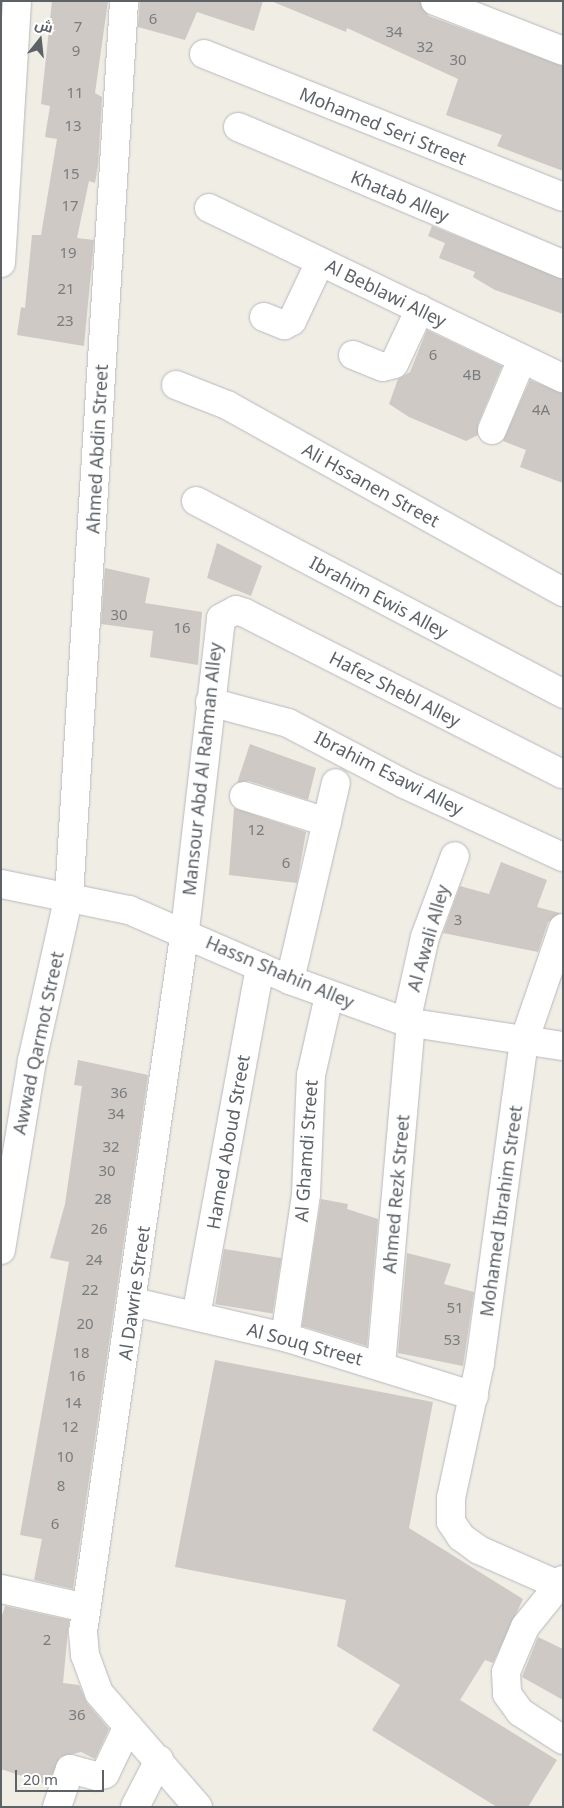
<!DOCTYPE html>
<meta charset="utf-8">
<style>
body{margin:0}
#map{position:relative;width:564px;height:1808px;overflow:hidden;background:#f0ede5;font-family:"Noto Sans",Cairo,sans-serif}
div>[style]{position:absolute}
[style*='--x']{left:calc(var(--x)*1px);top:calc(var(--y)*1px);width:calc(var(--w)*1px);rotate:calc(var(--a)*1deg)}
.building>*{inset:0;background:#cec9c4;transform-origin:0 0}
.roads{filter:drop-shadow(0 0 1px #b6b9bd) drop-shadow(0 0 1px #b6b9bd)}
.minor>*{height:28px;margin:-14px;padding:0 14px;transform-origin:14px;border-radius:14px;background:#fff}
span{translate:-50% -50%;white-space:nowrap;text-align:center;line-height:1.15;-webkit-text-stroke:4px #fff;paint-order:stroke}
.number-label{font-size:15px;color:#797c7e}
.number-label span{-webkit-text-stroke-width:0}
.street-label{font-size:18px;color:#5d6267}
.frame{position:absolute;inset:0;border:2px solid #5d6267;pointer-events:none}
.north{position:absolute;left:15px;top:15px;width:50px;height:50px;-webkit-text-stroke:4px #fff;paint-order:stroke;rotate:16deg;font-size:14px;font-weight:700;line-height:20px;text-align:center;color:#5d6267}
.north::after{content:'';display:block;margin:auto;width:18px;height:22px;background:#5d6267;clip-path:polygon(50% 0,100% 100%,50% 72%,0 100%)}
.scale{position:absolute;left:15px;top:1770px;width:89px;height:22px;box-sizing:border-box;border:2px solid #5d6267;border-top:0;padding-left:6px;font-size:15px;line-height:18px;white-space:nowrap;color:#5d6267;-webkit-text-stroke:4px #fff;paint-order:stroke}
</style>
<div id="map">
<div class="building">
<div style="clip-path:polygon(52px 1px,108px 1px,95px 93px,102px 97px,98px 165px,95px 183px,89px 181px,77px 238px,94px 240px,84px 346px,17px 335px,21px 307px,25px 308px,32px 235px,41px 235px,57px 139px,45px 137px,50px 106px,41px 104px)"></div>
<div style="clip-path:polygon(140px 1px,263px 1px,254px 31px,197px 12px,185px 40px,138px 27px)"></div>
<div style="clip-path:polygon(271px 1px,420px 1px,429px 16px,563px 66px,563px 171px,497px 146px,502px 135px,446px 115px,458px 79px,347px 28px,346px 32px)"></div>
<div style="clip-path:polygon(432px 226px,563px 279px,563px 314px,495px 290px,473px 277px,475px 272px,439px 258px,445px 243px,428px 236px)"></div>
<div style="clip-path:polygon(427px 330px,502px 366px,478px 424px,478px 435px,466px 441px,409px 417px,389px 404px,398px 379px,410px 372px)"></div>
<div style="clip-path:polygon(530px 380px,563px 393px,563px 483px,520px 467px,526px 450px,503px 441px)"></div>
<div style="clip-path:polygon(217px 543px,262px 566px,251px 596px,207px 578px)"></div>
<div style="clip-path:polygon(105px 568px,150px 578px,145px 603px,202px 612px,198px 665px,150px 657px,153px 631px,101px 624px)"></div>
<div style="clip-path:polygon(250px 744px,316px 768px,308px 800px,249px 781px,237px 783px)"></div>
<div style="clip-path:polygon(234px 808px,306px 832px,297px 883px,229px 875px)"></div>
<div style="clip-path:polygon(501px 862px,547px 880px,537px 907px,560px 913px,548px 922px,538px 952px,443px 933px,460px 886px,489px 894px)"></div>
<div style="clip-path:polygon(78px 1060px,148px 1075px,73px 1589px,34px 1580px,42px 1539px,20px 1535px,69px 1262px,50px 1258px,65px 1204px,82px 1086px,74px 1085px)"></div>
<div style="clip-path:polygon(321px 1199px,348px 1204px,347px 1209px,378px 1219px,367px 1346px,302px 1326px)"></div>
<div style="left:224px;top:1249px;width:58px;height:56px;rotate:9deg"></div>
<div style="clip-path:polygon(407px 1253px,451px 1264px,444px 1284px,474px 1292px,463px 1366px,398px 1353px)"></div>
<div style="clip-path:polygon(215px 1360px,433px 1402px,409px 1528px,523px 1599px,493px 1663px,485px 1660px,460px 1700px,557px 1760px,528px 1807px,497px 1807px,372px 1730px,400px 1685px,337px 1646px,346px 1600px,175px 1567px)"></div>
<div style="clip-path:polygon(5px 1606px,69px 1620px,63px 1683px,79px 1685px,87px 1703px,109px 1729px,95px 1759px,81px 1752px,60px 1757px,48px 1785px,1px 1769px,1px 1619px)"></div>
<div style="clip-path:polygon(538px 1637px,563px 1649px,563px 1700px,522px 1677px)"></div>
</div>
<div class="roads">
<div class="minor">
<div style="--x:435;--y:1;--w:137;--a:21.3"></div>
<div style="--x:204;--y:54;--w:386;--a:21.7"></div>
<div style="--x:238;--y:127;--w:353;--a:22.9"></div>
<div style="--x:209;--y:208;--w:393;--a:25.7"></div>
<div style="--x:1;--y:263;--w:262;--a:-86.5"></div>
<div style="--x:264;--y:317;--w:22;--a:22"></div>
<div style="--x:284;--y:325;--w:9;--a:-27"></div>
<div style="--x:292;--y:321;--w:65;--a:-64.6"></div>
<div style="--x:353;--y:355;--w:32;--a:22"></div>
<div style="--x:383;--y:367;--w:11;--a:-15"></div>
<div style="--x:394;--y:364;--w:61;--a:-64.7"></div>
<div style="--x:176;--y:385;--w:55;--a:21.4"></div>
<div style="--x:227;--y:405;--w:385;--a:29.1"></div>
<div style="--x:492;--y:430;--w:77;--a:-67.1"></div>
<div style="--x:196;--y:501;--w:415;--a:27.7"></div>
<div style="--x:210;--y:702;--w:81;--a:15.1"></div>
<div style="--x:288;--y:723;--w:131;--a:27.7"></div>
<div style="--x:404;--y:784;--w:175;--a:24.7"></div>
<div style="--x:244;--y:796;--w:87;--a:17.4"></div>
<div style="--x:1;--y:884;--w:131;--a:11.5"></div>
<div style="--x:129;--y:910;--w:176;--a:23.5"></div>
<div style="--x:290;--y:980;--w:123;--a:19.9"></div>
<div style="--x:406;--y:1022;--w:159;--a:8.7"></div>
<div style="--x:563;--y:928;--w:120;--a:109"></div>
<div style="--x:524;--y:1041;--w:325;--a:97.8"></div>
<div style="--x:480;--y:1363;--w:138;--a:102.1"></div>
<div style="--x:451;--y:1498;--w:24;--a:90"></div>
<div style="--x:451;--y:1522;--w:18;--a:56"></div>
<div style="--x:461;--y:1537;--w:22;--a:36"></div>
<div style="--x:479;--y:1550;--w:92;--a:23.8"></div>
<div style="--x:290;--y:980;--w:202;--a:-76.9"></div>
<div style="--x:406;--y:1022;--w:87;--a:-77.4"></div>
<div style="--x:425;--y:937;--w:86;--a:-69.7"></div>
<div style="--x:1;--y:1250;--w:192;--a:-80.7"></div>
<div style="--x:32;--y:1061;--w:169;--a:-77.4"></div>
<div style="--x:69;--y:896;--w:897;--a:-86.48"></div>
<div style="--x:134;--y:1302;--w:155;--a:13.1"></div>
<div style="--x:285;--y:1337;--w:198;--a:17.3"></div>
<div style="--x:196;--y:1316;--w:355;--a:-79.6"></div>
<div style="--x:285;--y:1337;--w:145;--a:-81.6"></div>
<div style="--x:306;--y:1194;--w:119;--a:-87.6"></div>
<div style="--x:311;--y:1075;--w:81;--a:-77.2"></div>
<div style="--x:381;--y:1365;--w:342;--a:-85"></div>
<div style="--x:563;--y:1580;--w:60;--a:129"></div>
<div style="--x:525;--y:1627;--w:49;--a:112.9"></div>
<div style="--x:506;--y:1672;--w:22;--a:87"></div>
<div style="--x:507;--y:1694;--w:22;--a:54"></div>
<div style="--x:520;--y:1712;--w:51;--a:33.1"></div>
<div style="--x:1;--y:1589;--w:87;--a:12.6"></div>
<div style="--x:57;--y:1807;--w:40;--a:-71.1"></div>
<div style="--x:70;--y:1769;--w:28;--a:15"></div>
<div style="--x:97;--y:1776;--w:8;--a:-14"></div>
<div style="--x:105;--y:1774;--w:53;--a:-64.4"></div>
<div style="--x:135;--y:1807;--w:53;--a:-62.9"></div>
<div style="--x:198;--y:1807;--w:151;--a:-131"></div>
<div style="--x:99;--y:1693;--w:40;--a:-110.2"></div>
<div style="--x:85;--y:1655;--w:23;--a:-95"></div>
<div style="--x:83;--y:1632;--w:709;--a:-81.73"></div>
<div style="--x:185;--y:930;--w:314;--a:-83.4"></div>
<div style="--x:221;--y:618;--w:17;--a:-28"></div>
<div style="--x:236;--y:610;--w:9;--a:18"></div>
<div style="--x:245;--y:613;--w:356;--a:26.9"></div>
</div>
</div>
<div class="number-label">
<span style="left:153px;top:19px">6</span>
<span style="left:78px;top:27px">7</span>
<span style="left:394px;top:32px">34</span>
<span style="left:425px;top:47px">32</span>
<span style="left:76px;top:51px">9</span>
<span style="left:458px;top:60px">30</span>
<span style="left:75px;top:93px">11</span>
<span style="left:73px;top:126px">13</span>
<span style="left:71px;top:174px">15</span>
<span style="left:70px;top:206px">17</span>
<span style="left:68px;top:253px">19</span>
<span style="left:66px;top:289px">21</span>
<span style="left:65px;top:321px">23</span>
<span style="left:433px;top:355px">6</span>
<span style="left:472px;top:375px">4B</span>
<span style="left:541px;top:410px">4A</span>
<span style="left:119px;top:615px">30</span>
<span style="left:182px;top:628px">16</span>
<span style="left:256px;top:830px">12</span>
<span style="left:286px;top:863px">6</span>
<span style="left:458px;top:920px">3</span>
<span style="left:119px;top:1093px">36</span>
<span style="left:116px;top:1114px">34</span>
<span style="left:111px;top:1147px">32</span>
<span style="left:107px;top:1171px">30</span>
<span style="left:103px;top:1199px">28</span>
<span style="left:99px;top:1229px">26</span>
<span style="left:94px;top:1260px">24</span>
<span style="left:90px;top:1290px">22</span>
<span style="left:455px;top:1308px">51</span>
<span style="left:85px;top:1324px">20</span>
<span style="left:452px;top:1340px">53</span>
<span style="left:81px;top:1353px">18</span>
<span style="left:77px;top:1376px">16</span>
<span style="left:73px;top:1403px">14</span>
<span style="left:70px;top:1427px">12</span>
<span style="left:65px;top:1457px">10</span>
<span style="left:61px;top:1486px">8</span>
<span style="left:55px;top:1524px">6</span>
<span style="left:47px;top:1640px">2</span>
<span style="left:77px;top:1715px">36</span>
</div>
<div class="street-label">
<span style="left:383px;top:126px;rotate:22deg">Mohamed Seri Street</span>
<span style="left:400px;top:196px;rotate:23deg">Khatab Alley</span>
<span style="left:386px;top:293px;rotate:26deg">Al Beblawi Alley</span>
<span style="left:97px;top:449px;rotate:-87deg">Ahmed Abdin Street</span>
<span style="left:371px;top:485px;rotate:29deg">Ali Hssanen Street</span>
<span style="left:379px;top:597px;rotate:28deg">Ibrahim Ewis Alley</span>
<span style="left:395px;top:689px;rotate:27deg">Hafez Shebl Alley</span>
<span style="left:202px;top:769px;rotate:-84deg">Mansour Abd Al Rahman Alley</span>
<span style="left:389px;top:773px;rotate:27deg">Ibrahim Esawi Alley</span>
<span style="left:428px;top:938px;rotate:-74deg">Al Awali Alley</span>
<span style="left:280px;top:972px;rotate:23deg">Hassn Shahin Alley</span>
<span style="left:38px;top:1043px;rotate:-78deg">Awwad Qarmot Street</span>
<span style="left:228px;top:1142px;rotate:-80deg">Hamed Aboud Street</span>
<span style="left:306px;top:1151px;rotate:-86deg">Al Ghamdi Street</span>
<span style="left:396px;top:1194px;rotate:-85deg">Ahmed Rezk Street</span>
<span style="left:501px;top:1211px;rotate:-82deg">Mohamed Ibrahim Street</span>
<span style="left:134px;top:1293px;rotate:-82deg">Al Dawrie Street</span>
<span style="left:305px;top:1344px;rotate:15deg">Al Souq Street</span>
</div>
<div class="frame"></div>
<div class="north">ش</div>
<div class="scale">20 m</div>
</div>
